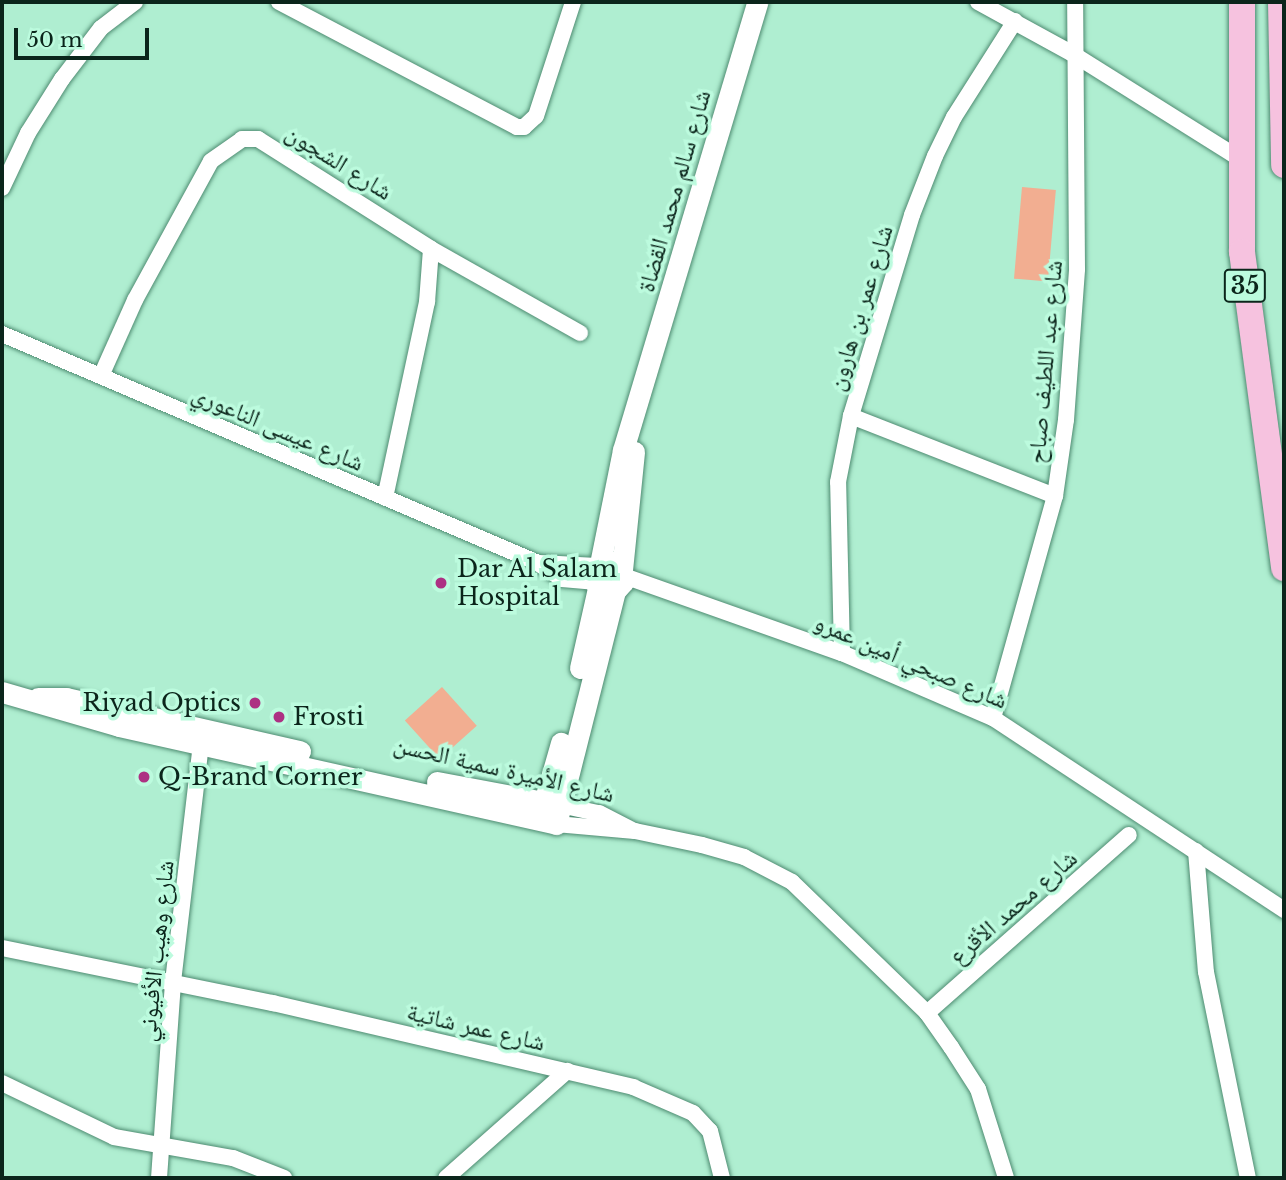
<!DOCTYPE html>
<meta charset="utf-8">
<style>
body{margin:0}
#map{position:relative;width:1286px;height:1180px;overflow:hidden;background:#afeed1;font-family:"Libre Baskerville","Noto Naskh Arabic",serif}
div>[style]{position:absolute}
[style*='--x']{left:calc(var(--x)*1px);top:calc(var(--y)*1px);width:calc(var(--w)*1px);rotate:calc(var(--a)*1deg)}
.green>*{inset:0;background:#f2ae91;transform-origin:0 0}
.roads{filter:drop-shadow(0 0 2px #4e8b71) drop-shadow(0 0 2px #4e8b71)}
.minor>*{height:16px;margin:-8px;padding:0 8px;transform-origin:8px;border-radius:8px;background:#fff}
.tertiary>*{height:21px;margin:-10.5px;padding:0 10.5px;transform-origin:10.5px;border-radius:10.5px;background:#fff}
.trunk>*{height:26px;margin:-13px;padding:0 13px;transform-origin:13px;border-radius:13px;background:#f6c2df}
.dots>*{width:19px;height:19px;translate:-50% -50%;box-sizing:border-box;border:4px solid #bcfbde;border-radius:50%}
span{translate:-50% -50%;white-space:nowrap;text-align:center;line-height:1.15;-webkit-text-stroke:7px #bcfbde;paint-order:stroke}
.shield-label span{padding:2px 5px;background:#bcfbde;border:2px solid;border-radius:5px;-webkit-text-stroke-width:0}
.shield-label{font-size:23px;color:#0b251b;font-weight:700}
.street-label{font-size:24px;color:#0b251b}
.poi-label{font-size:24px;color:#0b251b}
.left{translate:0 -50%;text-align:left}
.right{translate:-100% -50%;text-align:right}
.frame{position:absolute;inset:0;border:4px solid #0b251b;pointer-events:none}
.scale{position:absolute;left:14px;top:28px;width:135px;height:32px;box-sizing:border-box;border:4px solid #0b251b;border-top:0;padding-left:9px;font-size:21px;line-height:24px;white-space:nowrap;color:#0b251b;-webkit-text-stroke:5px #bcfbde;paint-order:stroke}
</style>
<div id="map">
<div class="green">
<div style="left:1022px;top:187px;width:34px;height:92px;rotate:5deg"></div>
<div style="left:442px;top:687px;width:52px;height:50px;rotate:48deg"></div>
</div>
<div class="roads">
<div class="minor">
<div style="--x:279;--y:2;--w:269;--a:27.7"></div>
<div style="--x:517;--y:127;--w:7;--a:0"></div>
<div style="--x:524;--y:127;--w:16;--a:-43"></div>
<div style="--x:536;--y:116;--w:120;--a:-72"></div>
<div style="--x:978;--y:2;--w:108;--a:28.7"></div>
<div style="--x:1073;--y:54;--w:196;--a:32.1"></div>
<div style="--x:1015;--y:21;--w:114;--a:122.4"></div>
<div style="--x:954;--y:117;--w:43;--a:116"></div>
<div style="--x:935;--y:156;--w:63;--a:111.3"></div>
<div style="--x:912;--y:215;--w:210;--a:106.9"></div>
<div style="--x:851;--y:416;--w:219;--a:21.4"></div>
<div style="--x:2;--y:188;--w:61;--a:-64.7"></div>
<div style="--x:28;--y:133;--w:64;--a:-57.8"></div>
<div style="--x:62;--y:79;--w:64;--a:-52.6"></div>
<div style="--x:101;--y:28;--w:43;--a:-37.4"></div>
<div style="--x:431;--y:249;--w:171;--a:29.4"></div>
<div style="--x:2;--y:334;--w:581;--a:23.12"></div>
<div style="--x:536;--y:562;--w:31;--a:33"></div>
<div style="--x:562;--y:579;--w:32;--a:5"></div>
<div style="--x:101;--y:376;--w:83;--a:-65.9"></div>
<div style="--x:135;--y:300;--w:158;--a:-61.3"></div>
<div style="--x:211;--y:161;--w:38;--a:-35"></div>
<div style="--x:242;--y:139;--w:16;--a:0"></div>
<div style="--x:258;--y:139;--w:205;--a:32.4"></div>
<div style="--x:431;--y:249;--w:53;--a:94.3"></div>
<div style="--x:427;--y:302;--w:200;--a:102.1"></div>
<div style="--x:539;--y:563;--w:58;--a:3"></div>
<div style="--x:624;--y:576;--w:231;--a:19.5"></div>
<div style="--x:842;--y:653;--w:164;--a:23.3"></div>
<div style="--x:993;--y:718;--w:349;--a:33.4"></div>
<div style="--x:842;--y:653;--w:171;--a:-91.3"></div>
<div style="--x:838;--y:482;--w:67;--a:-78.9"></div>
<div style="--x:993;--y:718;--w:230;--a:-74.4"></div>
<div style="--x:1055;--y:496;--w:77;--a:-81.8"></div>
<div style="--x:1066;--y:420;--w:151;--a:-85.8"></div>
<div style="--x:1077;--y:269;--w:267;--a:-90.4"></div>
<div style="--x:560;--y:805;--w:40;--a:12"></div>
<div style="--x:599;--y:813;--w:37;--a:27"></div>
<div style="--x:556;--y:824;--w:79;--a:5.1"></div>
<div style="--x:635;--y:831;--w:68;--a:11.8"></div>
<div style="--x:702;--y:845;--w:44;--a:15.9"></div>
<div style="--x:744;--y:857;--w:54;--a:27.5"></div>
<div style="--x:792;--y:882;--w:188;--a:44.1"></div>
<div style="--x:927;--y:1013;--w:42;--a:54.8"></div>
<div style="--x:951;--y:1047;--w:50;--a:57.3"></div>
<div style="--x:978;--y:1089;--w:93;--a:72.5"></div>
<div style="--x:1196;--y:851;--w:121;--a:85.3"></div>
<div style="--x:1206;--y:972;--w:210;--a:78.5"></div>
<div style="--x:2;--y:948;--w:277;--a:11.5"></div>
<div style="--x:273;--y:1003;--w:370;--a:13.1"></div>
<div style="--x:633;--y:1087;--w:65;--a:23.4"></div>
<div style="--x:693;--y:1113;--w:25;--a:47"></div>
<div style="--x:710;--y:1131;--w:49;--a:75.7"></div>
<div style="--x:927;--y:1013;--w:269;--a:-41.4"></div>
<div style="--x:2;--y:1083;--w:124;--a:25.7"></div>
<div style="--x:114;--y:1137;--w:121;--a:10"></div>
<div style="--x:233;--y:1158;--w:55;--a:21.4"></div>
<div style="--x:159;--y:1178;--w:196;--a:-85.9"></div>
<div style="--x:173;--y:982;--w:249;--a:-83.3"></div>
<div style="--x:446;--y:1178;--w:162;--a:-41.5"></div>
</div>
<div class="tertiary">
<div style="--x:600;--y:564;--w:13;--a:-9"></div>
<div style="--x:613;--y:562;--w:12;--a:42"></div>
<div style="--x:622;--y:570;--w:12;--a:85"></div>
<div style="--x:623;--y:582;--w:12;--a:132"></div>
<div style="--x:615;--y:591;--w:17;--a:-170"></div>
<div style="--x:598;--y:588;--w:12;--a:-114"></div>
<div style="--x:593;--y:577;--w:15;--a:-62"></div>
<div style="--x:600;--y:564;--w:116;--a:-78.6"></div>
<div style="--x:623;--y:450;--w:468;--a:-73.3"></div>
<div style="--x:622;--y:570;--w:119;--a:-84.2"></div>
<div style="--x:580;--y:668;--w:82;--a:-77.3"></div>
<div style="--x:2;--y:692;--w:122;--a:16.2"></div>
<div style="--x:119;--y:726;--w:448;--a:12.6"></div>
<div style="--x:556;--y:824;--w:240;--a:-75.8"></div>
<div style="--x:38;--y:698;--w:28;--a:0"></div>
<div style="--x:66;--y:698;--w:240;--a:12.8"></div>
<div style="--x:437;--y:782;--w:125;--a:10.6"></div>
<div style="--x:541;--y:813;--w:73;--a:-74.1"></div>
</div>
<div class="trunk">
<div style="--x:1242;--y:2;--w:250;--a:90"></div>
<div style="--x:1242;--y:252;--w:319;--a:82.4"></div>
<div style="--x:1281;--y:2;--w:163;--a:88.9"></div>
</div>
</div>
<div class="dots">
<div style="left:441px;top:583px;background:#ad3183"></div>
<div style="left:255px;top:703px;background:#ad3183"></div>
<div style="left:279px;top:717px;background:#ad3183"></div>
<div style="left:144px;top:777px;background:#ad3183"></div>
</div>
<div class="shield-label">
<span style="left:1245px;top:286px">35</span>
</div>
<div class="street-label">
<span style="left:339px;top:162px;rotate:32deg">شارع الشجون</span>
<span style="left:674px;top:191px;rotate:-74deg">شارع سالم محمد القضاة</span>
<span style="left:860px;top:308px;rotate:-73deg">شارع عمر بن هارون</span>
<span style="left:1045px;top:362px;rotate:-85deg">شارع عبد اللطيف صباح</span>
<span style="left:278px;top:428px;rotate:23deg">شارع عيسى الناعوري</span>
<span style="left:911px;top:661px;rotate:23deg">شارع صبحي أمين عمرو</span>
<span style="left:504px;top:769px;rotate:13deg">شارع الأميرة سمية الحسن</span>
<span style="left:1013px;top:907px;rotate:-41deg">شارع محمد الأقرع</span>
<span style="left:156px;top:951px;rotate:-84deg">شارع وهيب الأفيوني</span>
<span style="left:476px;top:1027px;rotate:13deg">شارع عمر شاتية</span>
</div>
<div class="poi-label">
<span class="left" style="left:457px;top:583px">Dar Al Salam<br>Hospital</span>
<span class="right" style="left:241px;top:703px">Riyad Optics</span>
<span class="left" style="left:293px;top:717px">Frosti</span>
<span class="left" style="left:158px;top:777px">Q-Brand Corner</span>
</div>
<div class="frame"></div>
<div class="scale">50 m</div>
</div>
